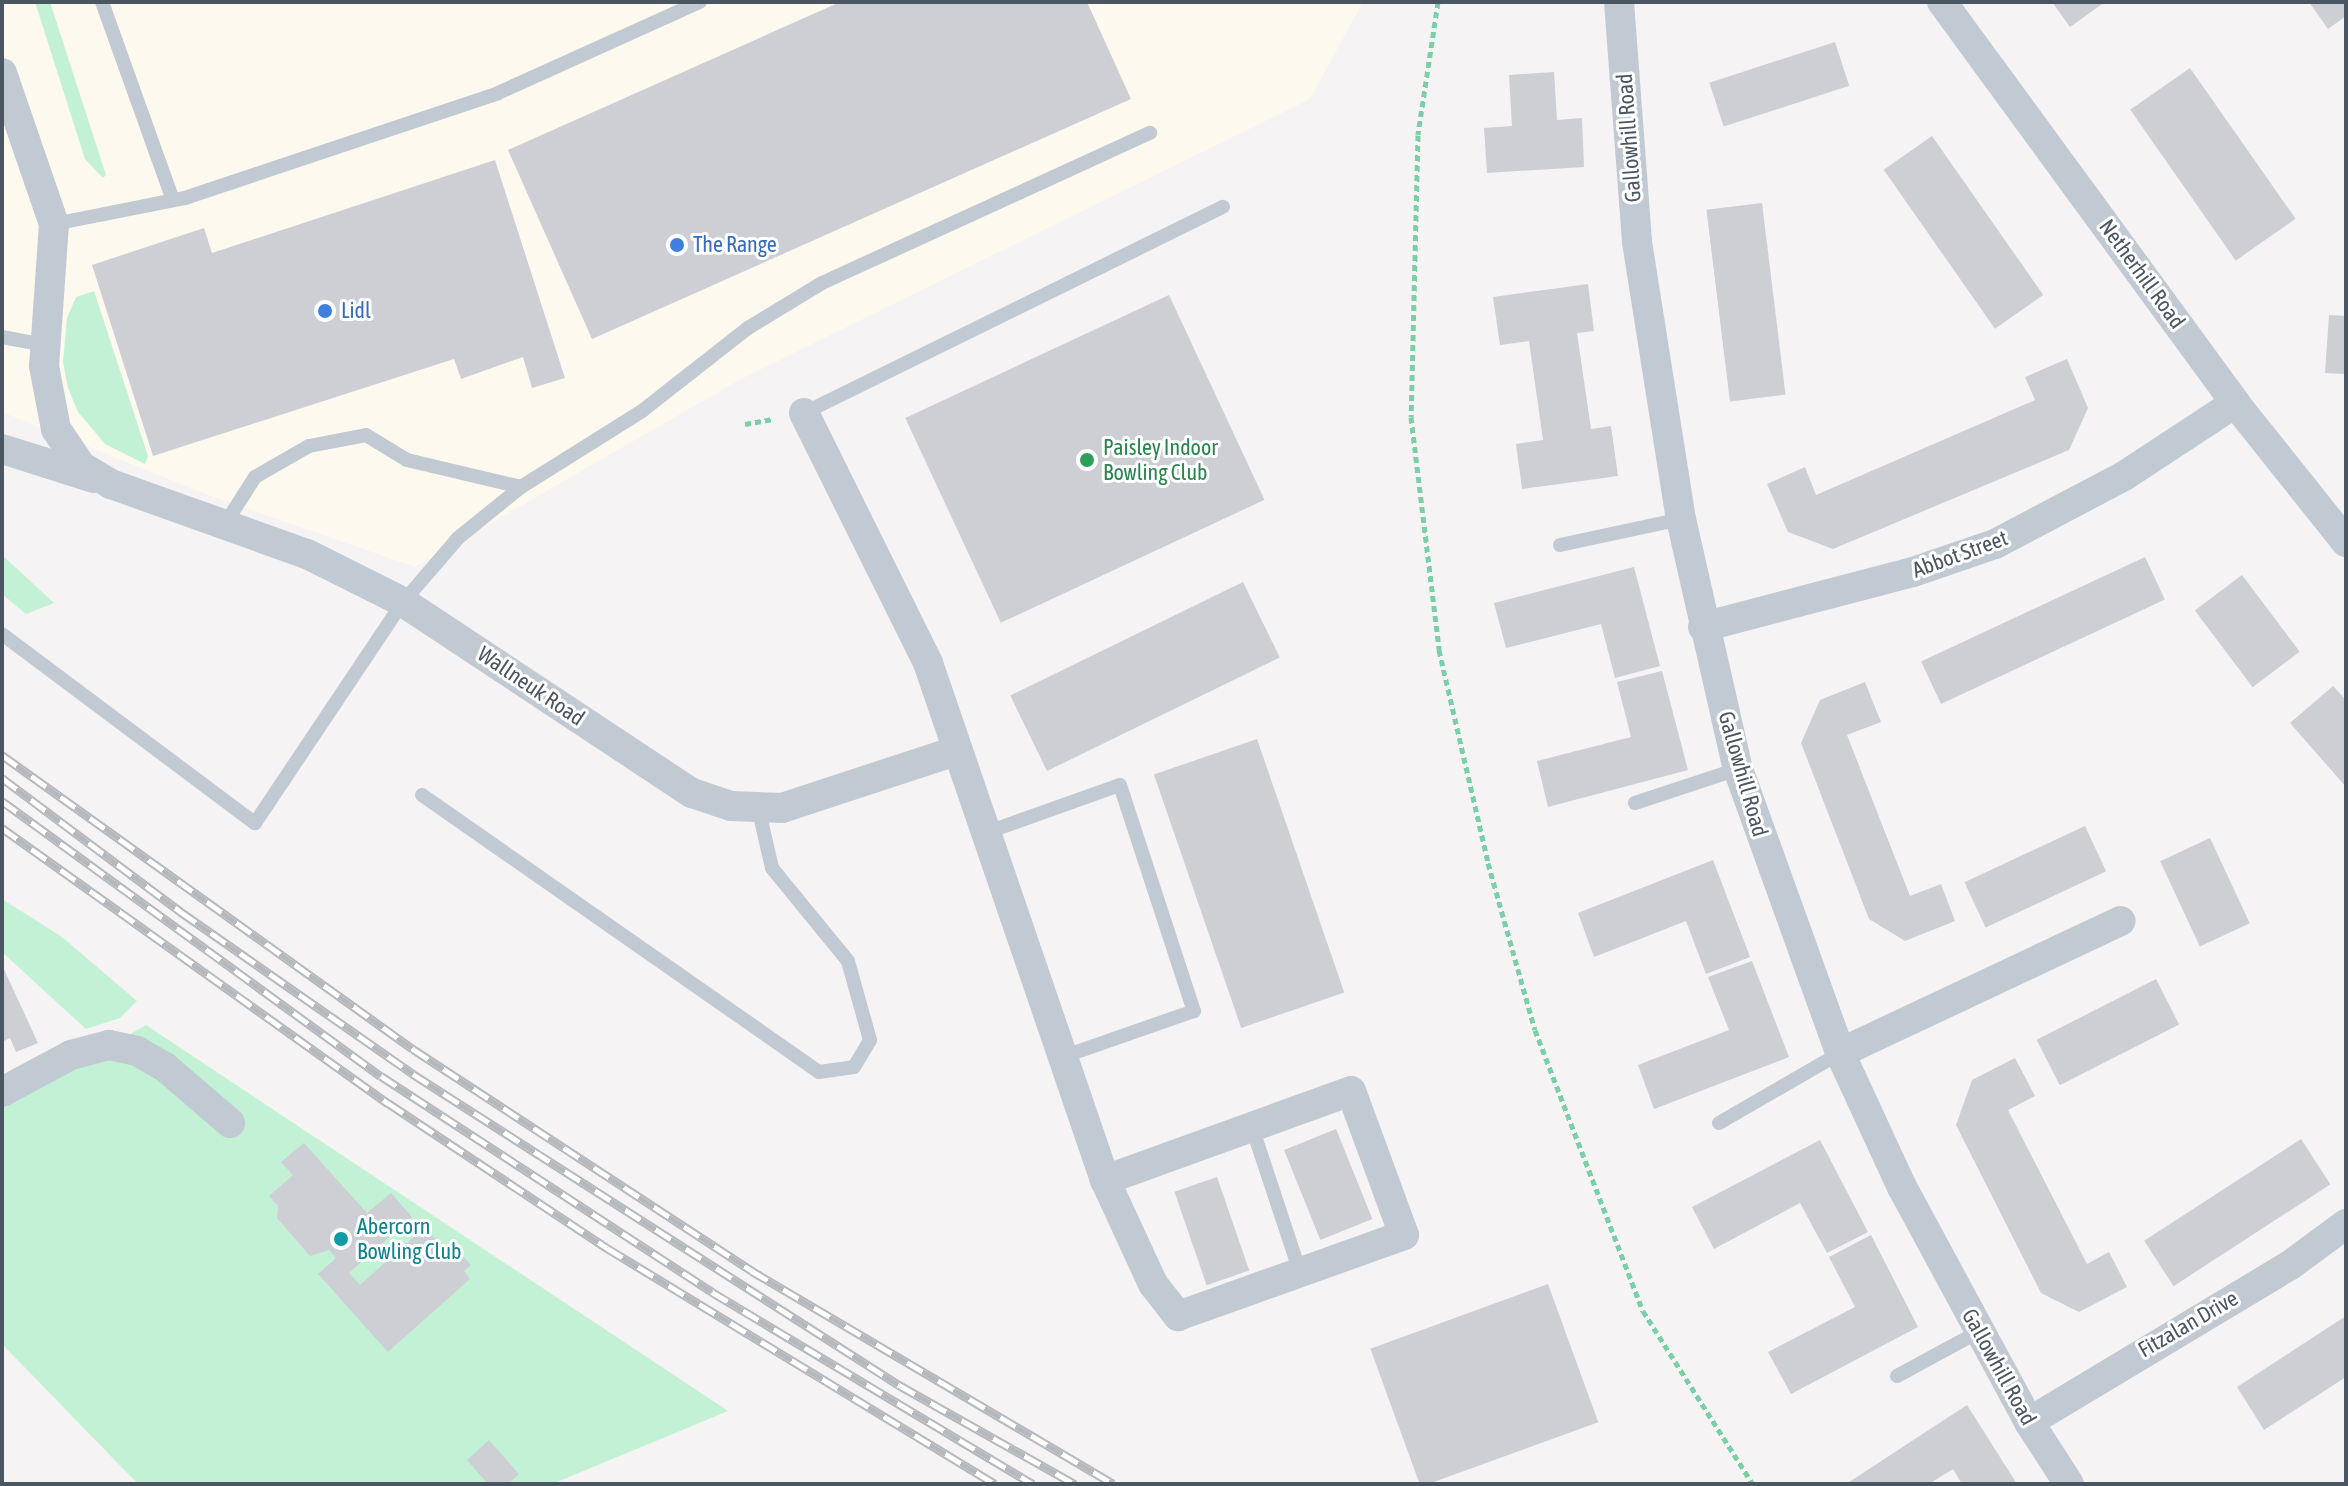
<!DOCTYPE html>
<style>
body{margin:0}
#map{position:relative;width:2348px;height:1486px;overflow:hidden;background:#f5f3f3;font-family:"Asap Condensed",sans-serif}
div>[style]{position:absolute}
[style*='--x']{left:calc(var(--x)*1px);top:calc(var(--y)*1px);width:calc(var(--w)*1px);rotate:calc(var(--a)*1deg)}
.commercial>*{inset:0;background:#fdf9ef}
.green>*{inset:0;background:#c3f1d5}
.building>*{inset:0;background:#cdcfd5;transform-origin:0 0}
.path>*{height:5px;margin-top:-2.5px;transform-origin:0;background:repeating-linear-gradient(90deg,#7ad0a6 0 6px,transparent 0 10px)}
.service>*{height:14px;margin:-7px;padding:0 7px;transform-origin:7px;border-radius:7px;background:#c1cad2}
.minor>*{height:30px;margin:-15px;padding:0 15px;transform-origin:15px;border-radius:15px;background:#c1cad2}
.rail>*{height:9px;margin-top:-4.5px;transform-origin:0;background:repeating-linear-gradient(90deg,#fff 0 18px,#b5b8bd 0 36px);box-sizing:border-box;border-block:2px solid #b5b8bd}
.dots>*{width:22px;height:22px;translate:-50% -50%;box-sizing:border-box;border:4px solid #fff;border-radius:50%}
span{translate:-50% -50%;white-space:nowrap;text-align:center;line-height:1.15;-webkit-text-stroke:6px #fff;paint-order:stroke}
.street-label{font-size:22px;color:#4a5661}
.shop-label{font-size:22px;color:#366cbe}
.left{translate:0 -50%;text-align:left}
.leisure-label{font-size:22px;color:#27864d}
.culture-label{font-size:22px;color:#0d838f}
.frame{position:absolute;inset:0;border:4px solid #4a5661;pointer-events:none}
</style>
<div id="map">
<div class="commercial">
<div style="clip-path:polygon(2px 2px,1363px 2px,1310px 99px,741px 379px,415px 567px,211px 496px,2px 412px)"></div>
</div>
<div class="green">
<div style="clip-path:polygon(35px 2px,50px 2px,106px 175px,103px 178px,85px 159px)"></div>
<div style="clip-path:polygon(94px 291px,148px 456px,145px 464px,105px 444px,78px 412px,68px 388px,63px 362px,67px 318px,76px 297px)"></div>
<div style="clip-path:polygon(2px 555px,54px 603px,26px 614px,2px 594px)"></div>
<div style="clip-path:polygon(2px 899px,62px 937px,137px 1001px,120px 1018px,86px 1029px,2px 952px)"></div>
<div style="clip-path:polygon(146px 1025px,728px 1411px,552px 1484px,138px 1484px,2px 1344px,2px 1107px)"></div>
</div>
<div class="building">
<div style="clip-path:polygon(840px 2px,1087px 2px,1131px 99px,592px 339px,508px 150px)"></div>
<div style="clip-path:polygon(2052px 2px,2105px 2px,2070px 27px)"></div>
<div style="clip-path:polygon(2309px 2px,2346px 2px,2346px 16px,2328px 29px)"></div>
<div style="left:1835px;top:42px;width:46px;height:132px;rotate:72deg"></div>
<div style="left:2190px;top:68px;width:184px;height:73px;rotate:55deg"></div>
<div style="clip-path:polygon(1554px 72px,1557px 120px,1582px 118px,1584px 167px,1487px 173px,1484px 128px,1512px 126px,1509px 75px)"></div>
<div style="left:1932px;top:136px;width:194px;height:59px;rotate:55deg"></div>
<div style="clip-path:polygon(495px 160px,565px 378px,532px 388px,523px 357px,461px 379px,454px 359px,153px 456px,92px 265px,204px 228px,212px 253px)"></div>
<div style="left:1762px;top:203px;width:193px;height:56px;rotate:83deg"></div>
<div style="clip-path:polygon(1588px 284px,1594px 331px,1577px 333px,1591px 429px,1611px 426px,1618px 476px,1522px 489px,1516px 444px,1543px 440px,1529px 341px,1500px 345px,1493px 297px)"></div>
<div style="left:1169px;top:295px;width:226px;height:291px;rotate:65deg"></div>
<div style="clip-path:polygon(2329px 315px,2346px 316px,2346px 374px,2325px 373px)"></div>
<div style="clip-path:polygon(2067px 359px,2088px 408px,2069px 450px,1833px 549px,1788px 532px,1767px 484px,1805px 467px,1816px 495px,2035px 400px,2025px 377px)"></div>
<div style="left:2145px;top:557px;width:47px;height:247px;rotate:65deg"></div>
<div style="clip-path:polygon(1634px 567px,1660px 666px,1615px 678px,1601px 624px,1506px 648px,1494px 603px)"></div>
<div style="left:2242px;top:575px;width:96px;height:59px;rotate:53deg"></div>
<div style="left:1243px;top:582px;width:84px;height:259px;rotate:64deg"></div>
<div style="clip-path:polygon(1662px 671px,1688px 770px,1548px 807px,1537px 761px,1631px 737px,1617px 682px)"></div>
<div style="clip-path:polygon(1865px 682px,1881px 722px,1847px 735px,1910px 896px,1941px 884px,1955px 921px,1905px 941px,1869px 919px,1801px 743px,1820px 700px)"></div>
<div style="clip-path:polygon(2333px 686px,2346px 700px,2346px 787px,2290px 723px)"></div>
<div style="left:1257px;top:739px;width:268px;height:109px;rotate:71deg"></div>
<div style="left:2085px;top:826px;width:50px;height:133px;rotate:65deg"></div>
<div style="left:2210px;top:838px;width:94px;height:55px;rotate:65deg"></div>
<div style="clip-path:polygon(1713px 860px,1750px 957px,1706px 974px,1686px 921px,1594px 957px,1578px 913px)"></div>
<div style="clip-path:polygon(1752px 961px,1789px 1057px,1654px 1109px,1638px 1065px,1729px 1030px,1708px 977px)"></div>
<div style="clip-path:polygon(2px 965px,38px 1043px,16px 1052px,10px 1038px,2px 1042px)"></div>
<div style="left:2156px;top:979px;width:51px;height:134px;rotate:63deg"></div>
<div style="clip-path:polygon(2015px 1058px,2035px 1096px,2008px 1110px,2087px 1264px,2109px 1252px,2127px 1287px,2079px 1312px,2041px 1293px,1956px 1125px,1972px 1080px)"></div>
<div style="left:1336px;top:1129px;width:97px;height:56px;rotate:68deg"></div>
<div style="left:2301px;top:1139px;width:54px;height:187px;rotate:57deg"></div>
<div style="clip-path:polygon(1820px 1140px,1868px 1232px,1827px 1253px,1800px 1203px,1714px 1249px,1692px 1207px)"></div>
<div style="clip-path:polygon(304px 1143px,367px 1213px,391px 1193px,412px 1217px,349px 1273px,360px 1285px,425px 1227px,452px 1258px,459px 1252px,471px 1265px,464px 1271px,470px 1279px,388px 1352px,318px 1274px,336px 1258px,329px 1250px,310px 1256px,277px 1218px,278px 1206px,269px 1196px,293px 1175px,281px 1162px)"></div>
<div style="left:1217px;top:1177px;width:99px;height:45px;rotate:71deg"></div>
<div style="clip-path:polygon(1871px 1235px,1918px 1327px,1791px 1394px,1768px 1352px,1855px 1307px,1829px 1257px)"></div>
<div style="left:1548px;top:1284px;width:147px;height:189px;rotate:70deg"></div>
<div style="clip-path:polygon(2346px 1316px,2346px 1377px,2264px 1430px,2237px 1387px)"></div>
<div style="clip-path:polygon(1967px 1405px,2017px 1484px,1962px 1484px,1953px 1469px,1929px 1484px,1846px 1484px)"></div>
<div style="clip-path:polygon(489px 1440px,519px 1474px,508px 1484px,488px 1484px,467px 1460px)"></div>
</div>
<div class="path">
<div style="--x:1438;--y:2;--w:134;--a:98.6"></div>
<div style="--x:1418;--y:135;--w:282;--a:91.4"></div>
<div style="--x:1411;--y:417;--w:235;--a:83.1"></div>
<div style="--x:1439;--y:650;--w:219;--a:77"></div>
<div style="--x:1488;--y:863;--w:173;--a:74.3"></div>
<div style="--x:1535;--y:1030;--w:301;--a:69"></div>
<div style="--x:1643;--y:1311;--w:205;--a:57.6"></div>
<div style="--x:745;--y:424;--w:27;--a:-10"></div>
</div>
<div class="service">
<div style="--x:102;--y:2;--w:210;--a:70.3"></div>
<div style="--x:54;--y:224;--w:134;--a:-11.2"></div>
<div style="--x:185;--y:198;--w:330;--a:-18.5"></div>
<div style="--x:498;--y:93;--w:222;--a:-24.3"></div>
<div style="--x:2;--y:337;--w:44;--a:10.5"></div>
<div style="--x:804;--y:413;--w:467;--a:-26.2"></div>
<div style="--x:225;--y:524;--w:56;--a:-57.4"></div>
<div style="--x:255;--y:477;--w:62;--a:-29.9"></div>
<div style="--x:309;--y:446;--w:58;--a:-10.9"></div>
<div style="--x:366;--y:435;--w:48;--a:31.4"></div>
<div style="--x:407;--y:460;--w:117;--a:13.3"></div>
<div style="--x:1560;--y:545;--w:124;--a:-12.1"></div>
<div style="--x:2;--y:634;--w:316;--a:36.8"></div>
<div style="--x:255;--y:823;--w:266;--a:-56.2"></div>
<div style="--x:403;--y:602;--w:84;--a:-49.3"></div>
<div style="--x:458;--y:538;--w:81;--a:-39"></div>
<div style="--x:521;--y:487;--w:143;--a:-32.1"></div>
<div style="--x:642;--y:411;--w:135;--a:-38.1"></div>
<div style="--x:748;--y:328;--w:87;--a:-31.3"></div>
<div style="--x:822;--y:283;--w:361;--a:-24.6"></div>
<div style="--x:422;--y:795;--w:484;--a:34.9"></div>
<div style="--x:819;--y:1072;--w:35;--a:-8"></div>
<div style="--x:854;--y:1067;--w:31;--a:-59"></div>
<div style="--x:870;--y:1040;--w:82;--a:-105.6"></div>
<div style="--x:848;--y:961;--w:120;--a:-129.3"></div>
<div style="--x:772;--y:868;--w:63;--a:-102.9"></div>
<div style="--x:1635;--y:803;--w:108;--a:-18.3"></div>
<div style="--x:985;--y:833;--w:143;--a:-19.6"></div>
<div style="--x:1120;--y:785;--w:238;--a:71.9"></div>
<div style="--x:1194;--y:1011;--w:140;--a:160.8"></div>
<div style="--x:1719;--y:1123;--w:140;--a:-30"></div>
<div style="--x:1252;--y:1127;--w:153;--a:71.7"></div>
<div style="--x:1897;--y:1376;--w:92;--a:-28.5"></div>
</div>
<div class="minor">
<div style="--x:1619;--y:2;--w:241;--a:85.7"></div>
<div style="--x:1637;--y:242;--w:280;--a:81"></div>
<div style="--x:1681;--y:519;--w:256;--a:77.2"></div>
<div style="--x:1738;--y:769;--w:302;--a:70.2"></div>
<div style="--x:1840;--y:1053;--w:148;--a:65.2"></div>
<div style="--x:1902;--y:1187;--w:267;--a:61.6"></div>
<div style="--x:2029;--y:1422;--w:74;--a:57.2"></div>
<div style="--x:1942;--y:2;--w:497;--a:53.8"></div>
<div style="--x:2235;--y:403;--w:178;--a:51.4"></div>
<div style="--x:2;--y:73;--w:160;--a:71"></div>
<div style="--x:54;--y:224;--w:142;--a:94"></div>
<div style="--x:44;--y:366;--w:64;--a:79.2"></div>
<div style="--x:56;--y:429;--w:45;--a:56"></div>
<div style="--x:81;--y:466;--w:35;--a:31"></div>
<div style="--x:111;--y:484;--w:208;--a:19.7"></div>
<div style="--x:307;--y:554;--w:107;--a:26.6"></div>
<div style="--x:403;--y:602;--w:346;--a:33.5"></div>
<div style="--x:692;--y:793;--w:41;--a:18.4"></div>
<div style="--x:731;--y:806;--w:51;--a:2.2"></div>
<div style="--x:782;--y:808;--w:182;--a:-18.2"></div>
<div style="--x:804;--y:413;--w:279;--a:63.6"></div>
<div style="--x:928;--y:663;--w:546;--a:71.1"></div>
<div style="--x:1105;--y:1180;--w:115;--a:65.2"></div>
<div style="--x:1153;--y:1284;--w:41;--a:52"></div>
<div style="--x:1178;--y:1316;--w:240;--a:-19.7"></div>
<div style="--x:1404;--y:1235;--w:153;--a:-110.2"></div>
<div style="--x:1351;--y:1091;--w:262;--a:160.1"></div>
<div style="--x:2;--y:449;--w:96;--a:17.5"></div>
<div style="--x:1703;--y:627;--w:217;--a:-14.7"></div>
<div style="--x:1913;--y:572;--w:87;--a:-18.9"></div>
<div style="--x:1995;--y:544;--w:146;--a:-27.8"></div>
<div style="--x:2124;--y:476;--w:133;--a:-33.3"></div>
<div style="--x:1840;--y:1053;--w:310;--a:-25.2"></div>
<div style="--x:2;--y:1092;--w:78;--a:-28.2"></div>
<div style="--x:71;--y:1055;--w:39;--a:-15"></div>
<div style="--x:109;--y:1045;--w:29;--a:12"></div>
<div style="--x:137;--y:1051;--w:32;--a:30"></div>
<div style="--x:165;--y:1067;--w:86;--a:40.7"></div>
<div style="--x:2029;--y:1422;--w:303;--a:-31"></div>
<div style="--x:2289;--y:1266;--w:71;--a:-36.4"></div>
</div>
<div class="rail">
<div style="--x:2;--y:755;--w:505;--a:35.58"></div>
<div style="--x:413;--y:1049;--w:405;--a:33.2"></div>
<div style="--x:752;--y:1271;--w:419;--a:30.5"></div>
<div style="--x:2;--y:778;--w:224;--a:36.8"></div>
<div style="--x:181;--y:912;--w:283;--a:34.9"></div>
<div style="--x:413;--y:1074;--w:577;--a:32.62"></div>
<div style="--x:899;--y:1385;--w:202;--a:29.4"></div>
<div style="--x:2;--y:801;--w:468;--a:36"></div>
<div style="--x:381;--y:1076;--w:395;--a:33.1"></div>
<div style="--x:712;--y:1292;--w:374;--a:30.9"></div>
<div style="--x:2;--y:828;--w:474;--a:35.5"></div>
<div style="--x:388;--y:1103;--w:263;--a:33.5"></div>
<div style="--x:607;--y:1248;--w:454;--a:31.3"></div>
</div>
<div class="dots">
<div style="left:677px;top:245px;background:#3f7fe0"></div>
<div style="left:325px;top:311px;background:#3f7fe0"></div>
<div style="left:1087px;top:460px;background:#2e9e5b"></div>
<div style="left:341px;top:1239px;background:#0f9aa8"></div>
</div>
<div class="street-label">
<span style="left:1629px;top:138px;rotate:-94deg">Gallowhill Road</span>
<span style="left:2142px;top:274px;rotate:54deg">Netherhill Road</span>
<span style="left:1960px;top:554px;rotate:-20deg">Abbot Street</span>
<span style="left:531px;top:686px;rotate:34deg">Wallneuk Road</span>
<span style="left:1743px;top:774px;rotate:74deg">Gallowhill Road</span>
<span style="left:2188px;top:1324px;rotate:-30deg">Fitzalan Drive</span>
<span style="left:1999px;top:1367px;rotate:61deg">Gallowhill Road</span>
</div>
<div class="shop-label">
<span class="left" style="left:693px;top:245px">The Range</span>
<span class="left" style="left:341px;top:311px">Lidl</span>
</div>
<div class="leisure-label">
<span class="left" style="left:1103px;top:460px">Paisley Indoor<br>Bowling Club</span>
</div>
<div class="culture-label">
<span class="left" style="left:357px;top:1239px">Abercorn<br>Bowling Club</span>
</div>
<div class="frame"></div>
</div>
